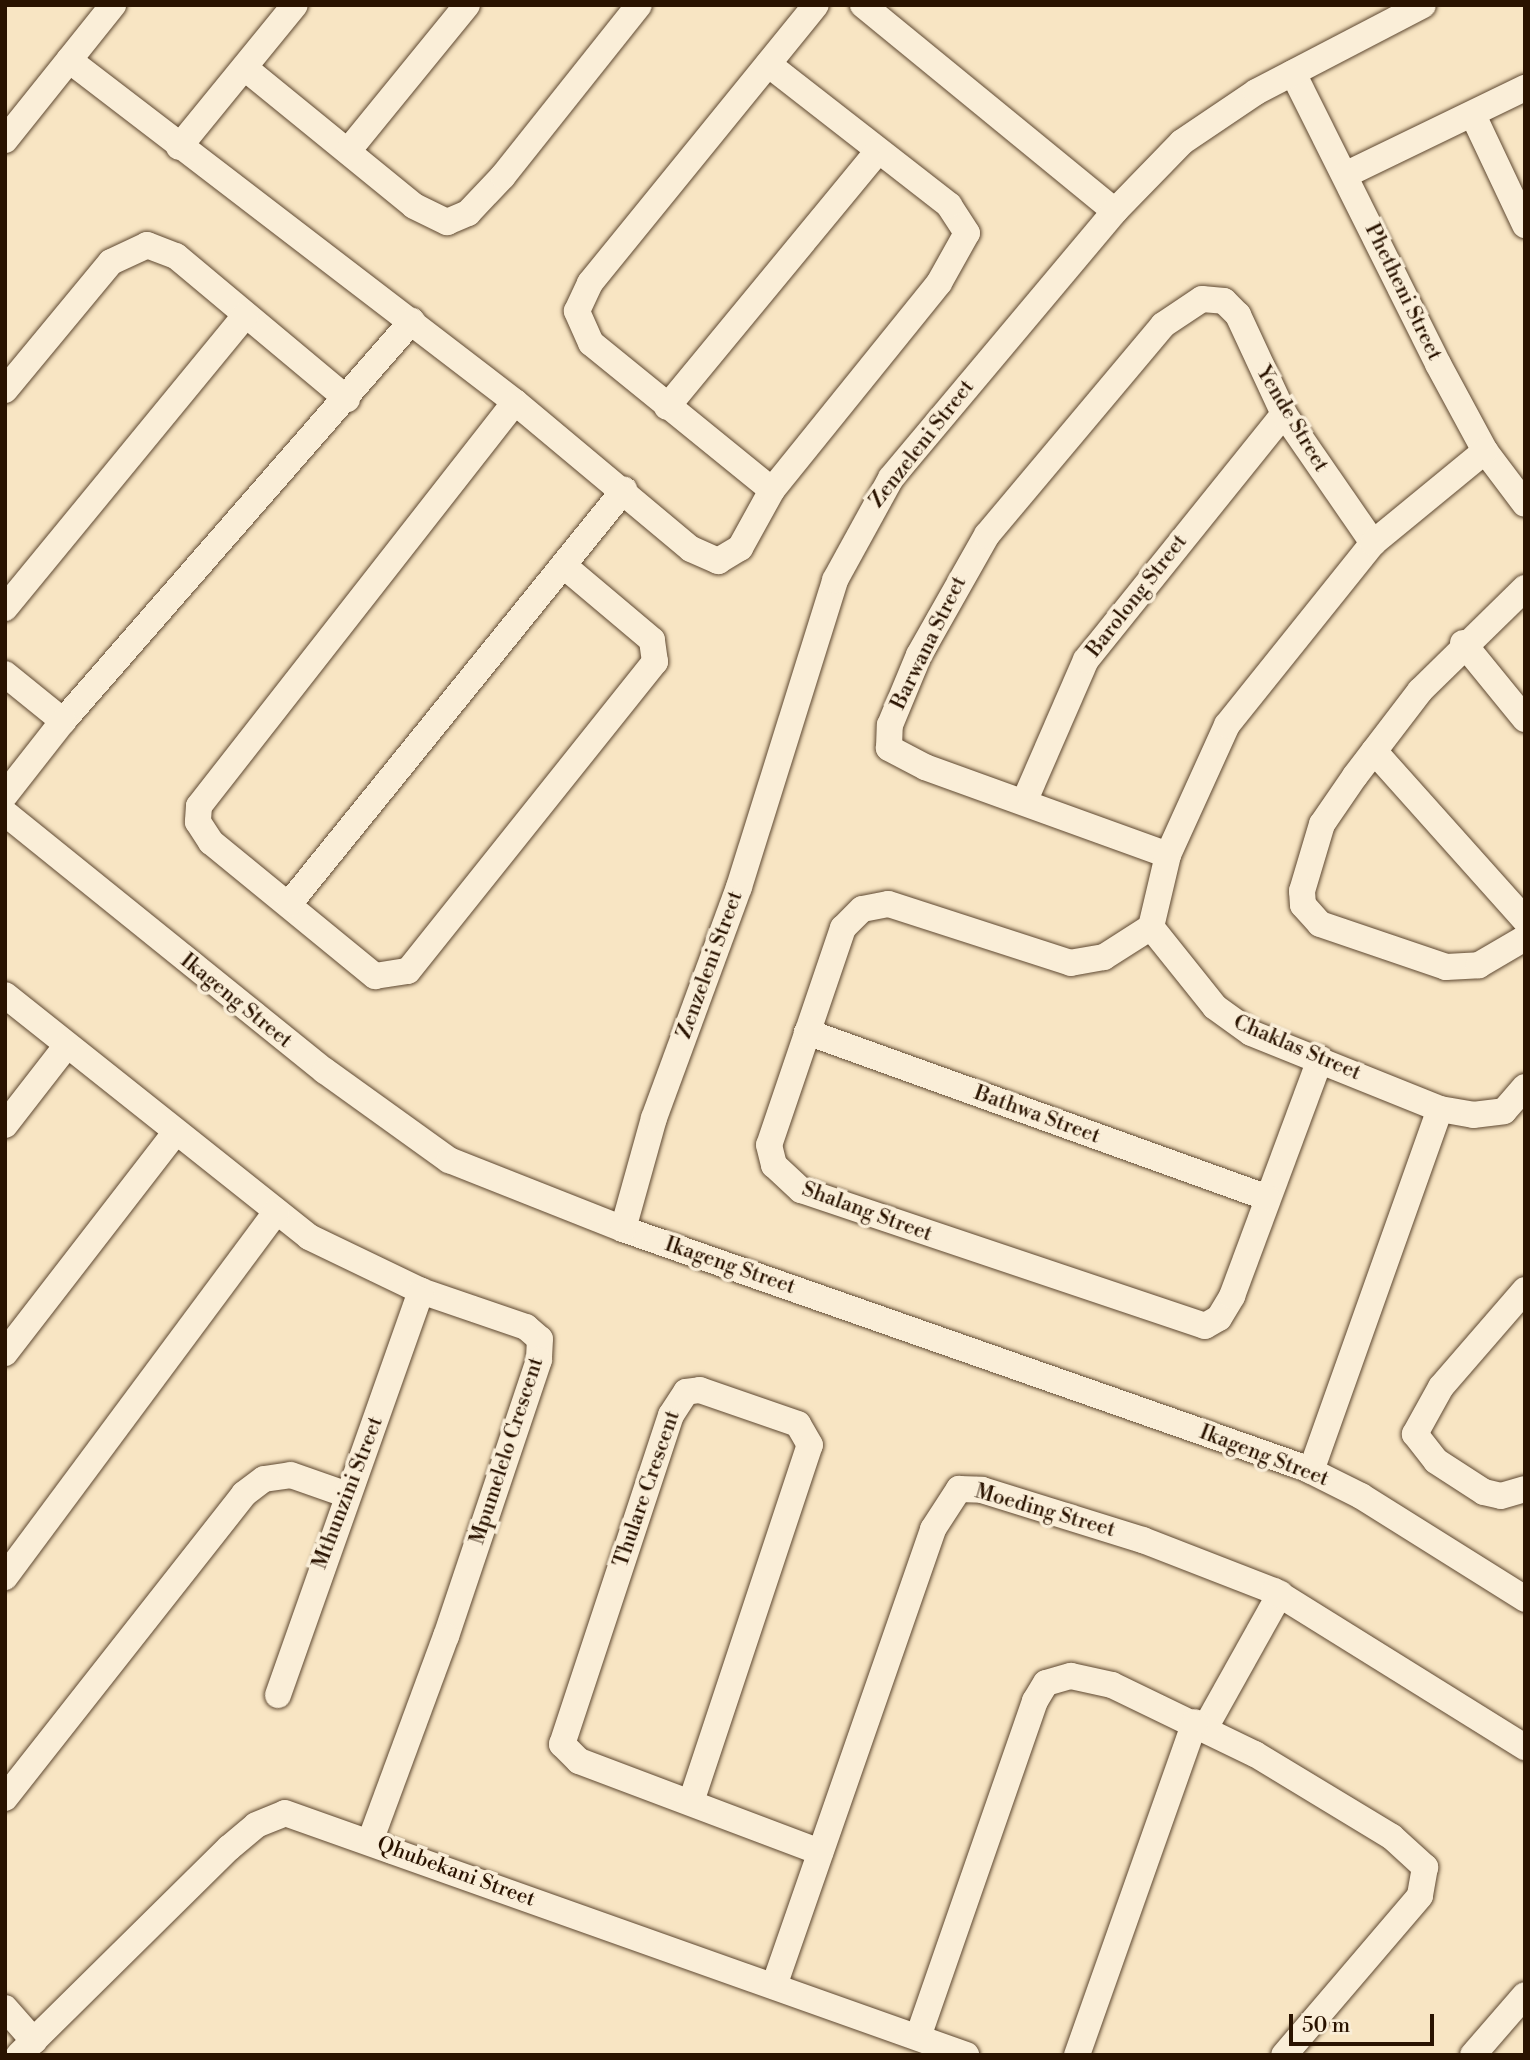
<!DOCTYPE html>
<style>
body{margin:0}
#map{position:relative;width:1530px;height:2060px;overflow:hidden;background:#f8e5c3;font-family:"Libre Bodoni",serif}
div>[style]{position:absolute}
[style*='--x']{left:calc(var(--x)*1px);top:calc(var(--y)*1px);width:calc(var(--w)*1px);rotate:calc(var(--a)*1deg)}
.roads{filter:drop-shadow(0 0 2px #5e4831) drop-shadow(0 0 2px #5e4831)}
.minor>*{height:26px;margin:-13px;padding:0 13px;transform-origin:13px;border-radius:13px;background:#faeed8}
span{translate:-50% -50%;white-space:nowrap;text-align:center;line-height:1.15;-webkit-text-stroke:7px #faeed8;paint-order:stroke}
.street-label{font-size:21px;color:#2a1300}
.frame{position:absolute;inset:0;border:7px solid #2a1300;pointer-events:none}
.scale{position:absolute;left:1289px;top:2014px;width:145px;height:32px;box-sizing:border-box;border:4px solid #2a1300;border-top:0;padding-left:9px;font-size:21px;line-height:24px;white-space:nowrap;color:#2a1300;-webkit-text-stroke:5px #faeed8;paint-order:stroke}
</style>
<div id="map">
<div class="roads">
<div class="minor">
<div style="--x:863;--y:5;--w:325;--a:39.3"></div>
<div style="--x:69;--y:60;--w:562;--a:37.48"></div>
<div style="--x:515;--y:402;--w:229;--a:39.9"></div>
<div style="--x:691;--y:549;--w:30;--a:24"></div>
<div style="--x:718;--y:561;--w:26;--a:-31"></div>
<div style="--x:740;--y:548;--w:66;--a:-61.1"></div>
<div style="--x:772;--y:490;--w:266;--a:-51.1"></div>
<div style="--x:939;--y:283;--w:57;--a:-60.8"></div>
<div style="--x:967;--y:233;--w:33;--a:-123"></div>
<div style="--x:949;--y:205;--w:229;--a:-142.1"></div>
<div style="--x:245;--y:68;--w:218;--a:39.2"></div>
<div style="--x:414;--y:206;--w:37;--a:26"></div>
<div style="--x:447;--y:222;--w:23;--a:-23"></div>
<div style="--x:468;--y:213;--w:51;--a:-46.6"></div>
<div style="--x:503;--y:176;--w:218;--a:-51.5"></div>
<div style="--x:1293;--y:73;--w:325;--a:63.5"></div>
<div style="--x:1438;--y:364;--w:99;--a:61.6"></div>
<div style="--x:1485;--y:451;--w:66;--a:53"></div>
<div style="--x:1473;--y:115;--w:122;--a:64.7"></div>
<div style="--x:5;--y:140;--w:173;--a:-51.3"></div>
<div style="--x:179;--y:147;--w:183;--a:-50.8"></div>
<div style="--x:348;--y:151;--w:188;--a:-50.8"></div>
<div style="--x:1347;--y:174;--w:198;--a:-25.8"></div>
<div style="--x:5;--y:390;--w:166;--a:-50.4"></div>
<div style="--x:111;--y:262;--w:40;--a:-25"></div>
<div style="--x:147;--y:245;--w:31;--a:21"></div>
<div style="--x:176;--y:256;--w:223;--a:39.9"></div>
<div style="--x:515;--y:402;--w:513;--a:128.03"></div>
<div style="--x:199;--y:806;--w:16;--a:94"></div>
<div style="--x:198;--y:822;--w:24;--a:57"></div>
<div style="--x:211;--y:842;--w:212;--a:39.3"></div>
<div style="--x:375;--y:976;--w:33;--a:-9"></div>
<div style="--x:408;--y:971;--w:396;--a:-51.4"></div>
<div style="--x:655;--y:662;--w:22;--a:-98"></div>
<div style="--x:652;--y:640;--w:116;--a:-139.9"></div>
<div style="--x:667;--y:407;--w:330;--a:-50.5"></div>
<div style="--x:772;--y:490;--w:233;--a:-140.9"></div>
<div style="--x:591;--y:343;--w:35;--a:-114"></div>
<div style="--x:577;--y:311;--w:31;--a:-65"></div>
<div style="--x:590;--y:283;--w:358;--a:-50.9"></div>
<div style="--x:1525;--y:588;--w:147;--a:135.6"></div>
<div style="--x:1420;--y:691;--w:107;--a:127.4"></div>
<div style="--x:1355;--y:776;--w:58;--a:124.5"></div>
<div style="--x:1322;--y:824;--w:70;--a:106.6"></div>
<div style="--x:1302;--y:891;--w:14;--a:86"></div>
<div style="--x:1303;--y:905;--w:25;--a:48"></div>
<div style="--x:1320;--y:924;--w:133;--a:18.8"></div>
<div style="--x:1446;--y:967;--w:33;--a:-3"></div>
<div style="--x:1479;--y:965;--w:53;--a:-30.4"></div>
<div style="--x:5;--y:608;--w:379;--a:-50.6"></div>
<div style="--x:1463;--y:643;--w:98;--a:50.8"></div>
<div style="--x:5;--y:674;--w:75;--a:39"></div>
<div style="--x:63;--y:721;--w:531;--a:-48.9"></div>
<div style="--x:1374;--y:751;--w:227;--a:48.2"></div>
<div style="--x:5;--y:795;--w:94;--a:-51.9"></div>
<div style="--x:1025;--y:800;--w:153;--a:-66.5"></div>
<div style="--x:1086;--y:660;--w:316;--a:-51.2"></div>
<div style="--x:5;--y:813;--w:411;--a:38.9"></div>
<div style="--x:325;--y:1071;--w:153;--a:35.7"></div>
<div style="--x:449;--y:1160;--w:187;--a:21.6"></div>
<div style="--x:623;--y:1229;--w:723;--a:19.31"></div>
<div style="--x:1305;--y:1468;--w:63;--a:26.6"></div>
<div style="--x:1361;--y:1496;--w:194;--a:32.1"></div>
<div style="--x:1168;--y:855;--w:258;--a:-160.1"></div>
<div style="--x:925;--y:767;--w:41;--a:-152.2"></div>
<div style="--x:889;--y:748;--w:23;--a:-88"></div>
<div style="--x:890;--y:725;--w:76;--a:-67.5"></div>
<div style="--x:919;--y:655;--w:138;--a:-60.5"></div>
<div style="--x:987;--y:535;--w:274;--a:-50"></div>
<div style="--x:1163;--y:325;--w:47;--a:-33.7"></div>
<div style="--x:1202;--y:299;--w:22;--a:5"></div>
<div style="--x:1224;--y:301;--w:20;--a:45"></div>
<div style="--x:1238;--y:315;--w:109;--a:65.1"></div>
<div style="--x:1284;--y:414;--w:157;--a:55.4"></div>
<div style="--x:289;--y:904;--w:533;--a:-51.02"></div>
<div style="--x:1151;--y:927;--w:56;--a:147.4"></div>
<div style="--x:1104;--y:957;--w:34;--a:170"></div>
<div style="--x:1071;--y:963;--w:192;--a:-162.1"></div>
<div style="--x:888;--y:904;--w:26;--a:169"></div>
<div style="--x:862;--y:909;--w:27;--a:135"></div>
<div style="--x:843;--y:928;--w:229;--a:108.8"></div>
<div style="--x:769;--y:1145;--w:21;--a:76"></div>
<div style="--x:774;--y:1165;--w:37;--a:43"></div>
<div style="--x:801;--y:1190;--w:426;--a:18.6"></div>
<div style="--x:1205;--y:1326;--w:16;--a:-30"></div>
<div style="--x:1219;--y:1318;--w:26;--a:-59"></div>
<div style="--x:1232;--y:1296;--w:253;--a:-69.6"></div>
<div style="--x:1151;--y:927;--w:74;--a:-76.7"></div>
<div style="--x:1168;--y:855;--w:143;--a:-65.6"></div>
<div style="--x:1227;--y:725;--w:233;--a:-51.3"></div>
<div style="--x:1373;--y:543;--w:145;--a:-39.4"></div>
<div style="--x:1151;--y:927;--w:102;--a:51.3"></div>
<div style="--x:1215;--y:1007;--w:44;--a:35.8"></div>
<div style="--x:1251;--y:1033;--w:204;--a:21.9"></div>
<div style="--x:1440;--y:1109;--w:34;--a:10"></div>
<div style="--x:1473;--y:1115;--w:31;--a:-7"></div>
<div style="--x:1504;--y:1111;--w:32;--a:-49"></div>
<div style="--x:5;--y:995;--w:389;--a:38.5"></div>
<div style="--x:309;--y:1237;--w:124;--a:25.7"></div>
<div style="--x:421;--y:1291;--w:111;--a:18.9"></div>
<div style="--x:526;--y:1327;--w:18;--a:41"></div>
<div style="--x:540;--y:1339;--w:21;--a:93"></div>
<div style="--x:539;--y:1360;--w:291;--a:108.6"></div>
<div style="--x:446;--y:1636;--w:219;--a:110.3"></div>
<div style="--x:807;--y:1032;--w:489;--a:19.8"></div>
<div style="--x:5;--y:1125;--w:101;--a:-52.2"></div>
<div style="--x:623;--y:1229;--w:115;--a:-74.4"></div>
<div style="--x:654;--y:1118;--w:246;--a:-69.8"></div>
<div style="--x:739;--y:887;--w:322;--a:-72.6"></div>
<div style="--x:835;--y:580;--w:116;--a:-61.2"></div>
<div style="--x:891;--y:478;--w:349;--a:-50"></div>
<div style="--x:1115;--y:211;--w:96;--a:-45.8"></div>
<div style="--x:1182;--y:142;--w:89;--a:-34"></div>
<div style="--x:1256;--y:92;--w:188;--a:-27.5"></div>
<div style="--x:1525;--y:1290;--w:128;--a:130.9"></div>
<div style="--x:1441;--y:1387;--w:54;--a:119"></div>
<div style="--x:1415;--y:1434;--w:34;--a:52"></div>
<div style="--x:1436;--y:1461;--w:57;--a:32.9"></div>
<div style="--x:1484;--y:1492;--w:17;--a:13"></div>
<div style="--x:1501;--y:1496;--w:25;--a:-16"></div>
<div style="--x:5;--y:1353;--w:279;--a:-52.3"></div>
<div style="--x:1311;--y:1471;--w:384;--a:-70.4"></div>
<div style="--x:5;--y:1577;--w:455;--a:-53.4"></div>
<div style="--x:278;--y:1695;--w:429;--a:-70.5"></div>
<div style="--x:1205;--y:1728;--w:154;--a:-60.8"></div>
<div style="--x:5;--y:1798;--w:387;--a:-51.8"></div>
<div style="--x:244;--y:1494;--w:25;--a:-37"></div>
<div style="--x:264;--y:1479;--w:27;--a:-8"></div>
<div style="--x:291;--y:1475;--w:57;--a:19.4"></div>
<div style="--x:692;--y:1799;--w:373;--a:-71.6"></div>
<div style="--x:810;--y:1445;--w:24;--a:-120"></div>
<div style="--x:798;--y:1424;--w:104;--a:-160.9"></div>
<div style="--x:700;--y:1390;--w:14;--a:172"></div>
<div style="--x:686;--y:1392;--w:27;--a:123"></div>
<div style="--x:671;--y:1415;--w:347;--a:108.3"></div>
<div style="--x:562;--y:1744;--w:24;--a:45"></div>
<div style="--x:579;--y:1761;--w:258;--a:20.7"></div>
<div style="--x:774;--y:1986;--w:484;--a:-70.8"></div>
<div style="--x:933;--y:1529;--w:48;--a:-57"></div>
<div style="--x:959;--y:1489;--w:23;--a:2"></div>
<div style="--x:982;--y:1490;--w:169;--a:17.3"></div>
<div style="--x:1143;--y:1540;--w:141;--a:21.3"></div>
<div style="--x:1274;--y:1591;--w:296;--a:31.9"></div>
<div style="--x:5;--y:2008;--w:44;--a:48.7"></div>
<div style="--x:918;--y:2037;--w:356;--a:-70.8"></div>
<div style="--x:1035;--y:1701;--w:21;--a:-59"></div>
<div style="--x:1046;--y:1683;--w:26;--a:-16"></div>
<div style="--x:1071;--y:1676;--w:42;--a:12.4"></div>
<div style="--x:1112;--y:1685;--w:159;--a:25.8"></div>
<div style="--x:1255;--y:1754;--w:160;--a:31.2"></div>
<div style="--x:1392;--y:1837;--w:45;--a:42.3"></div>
<div style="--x:1425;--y:1867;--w:29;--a:100"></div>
<div style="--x:1420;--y:1896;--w:209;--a:130.5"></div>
<div style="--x:19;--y:2055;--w:295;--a:-44.6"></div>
<div style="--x:229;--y:1848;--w:35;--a:-40"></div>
<div style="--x:256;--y:1825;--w:31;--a:-22"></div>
<div style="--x:285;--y:1813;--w:723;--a:19.56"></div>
<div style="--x:1077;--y:2055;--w:353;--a:-70.5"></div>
<div style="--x:1473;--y:2055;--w:79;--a:-49.1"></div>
</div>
</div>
<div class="street-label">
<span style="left:1403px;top:292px;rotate:64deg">Phetheni Street</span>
<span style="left:1292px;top:419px;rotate:59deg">Yende Street</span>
<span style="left:922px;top:444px;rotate:-52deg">Zenzeleni Street</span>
<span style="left:1137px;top:596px;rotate:-52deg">Barolong Street</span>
<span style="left:929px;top:643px;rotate:-64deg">Barwana Street</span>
<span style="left:710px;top:965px;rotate:-70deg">Zenzeleni Street</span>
<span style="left:236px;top:1001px;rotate:39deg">Ikageng Street</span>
<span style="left:1297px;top:1048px;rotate:23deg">Chaklas Street</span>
<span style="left:1037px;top:1115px;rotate:20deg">Bathwa Street</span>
<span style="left:867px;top:1212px;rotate:20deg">Shalang Street</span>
<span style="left:730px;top:1266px;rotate:19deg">Ikageng Street</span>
<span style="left:507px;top:1451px;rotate:-72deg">Mpumelelo Crescent</span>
<span style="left:1264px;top:1456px;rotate:21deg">Ikageng Street</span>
<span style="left:647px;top:1489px;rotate:-71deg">Thulare Crescent</span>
<span style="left:348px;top:1493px;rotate:-69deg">Mthunzini Street</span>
<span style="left:1045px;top:1511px;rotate:16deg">Moeding Street</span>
<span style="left:456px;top:1872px;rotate:20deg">Qhubekani Street</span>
</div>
<div class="frame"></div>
<div class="scale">50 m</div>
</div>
